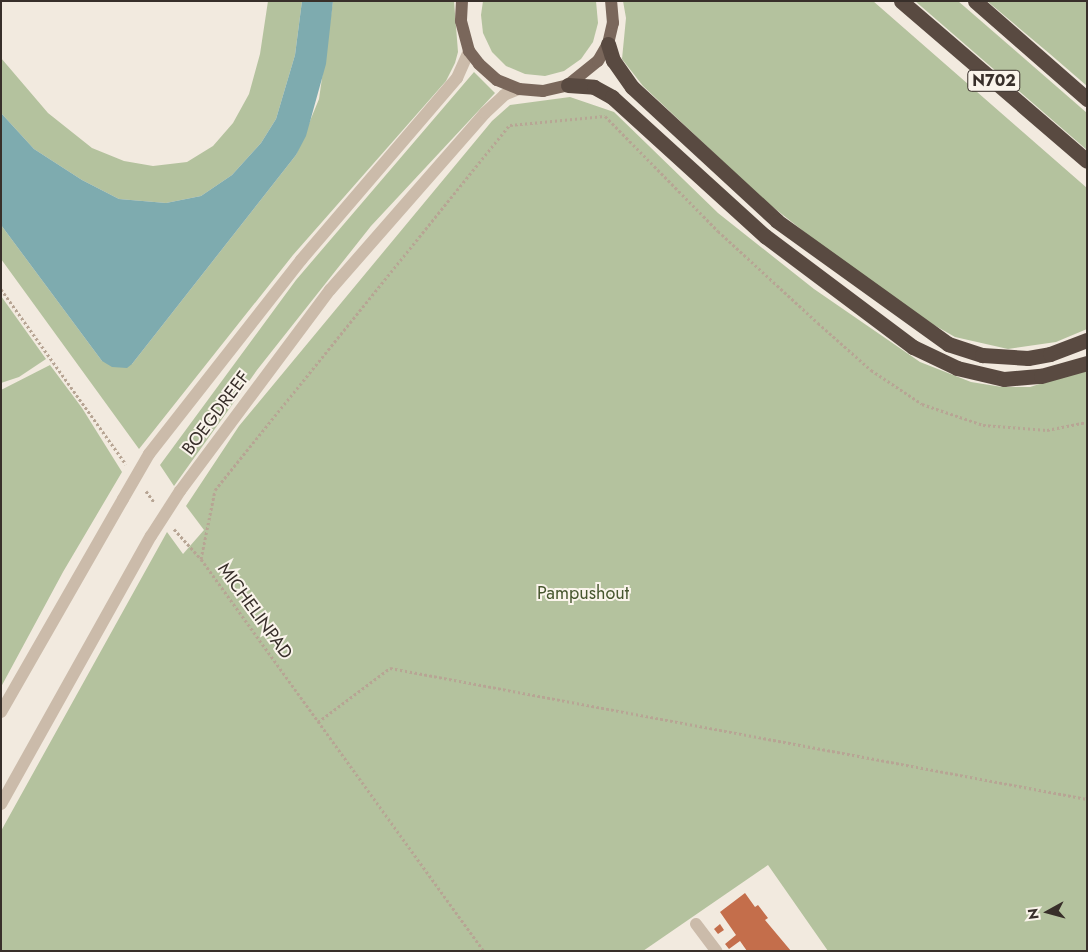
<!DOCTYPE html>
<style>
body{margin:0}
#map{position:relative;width:1088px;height:952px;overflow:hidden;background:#f2eadf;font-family:Jost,sans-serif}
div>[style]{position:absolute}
.green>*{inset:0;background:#b4c29e}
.water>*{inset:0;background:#7eabaf}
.building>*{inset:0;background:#c46e4b}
.path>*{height:3px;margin-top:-1.5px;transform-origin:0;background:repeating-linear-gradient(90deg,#b7a594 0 2.5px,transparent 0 5px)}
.minor>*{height:12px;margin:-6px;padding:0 6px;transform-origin:6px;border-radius:6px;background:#cbbbaa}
.major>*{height:12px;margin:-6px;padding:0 6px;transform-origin:6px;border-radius:6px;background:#7a675b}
.highway>*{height:15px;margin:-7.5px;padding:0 7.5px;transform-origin:7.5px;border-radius:7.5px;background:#594a41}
.minor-bridge>*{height:12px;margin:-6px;padding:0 6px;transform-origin:6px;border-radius:6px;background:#cbbbaa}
span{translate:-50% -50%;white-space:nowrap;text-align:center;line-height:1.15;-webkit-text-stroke:4px #faf4eb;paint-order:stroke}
.shield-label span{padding:1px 4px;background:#faf4eb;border:1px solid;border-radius:4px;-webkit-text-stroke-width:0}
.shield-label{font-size:16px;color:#382f2a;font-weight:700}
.street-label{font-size:18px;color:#382f2a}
.park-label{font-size:18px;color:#46562e}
.frame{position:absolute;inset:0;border:2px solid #382f2a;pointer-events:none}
.north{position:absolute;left:1023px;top:887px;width:50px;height:50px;-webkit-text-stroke:4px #faf4eb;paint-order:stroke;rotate:263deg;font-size:14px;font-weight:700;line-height:20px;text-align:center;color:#382f2a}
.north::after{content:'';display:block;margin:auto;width:18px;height:22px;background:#382f2a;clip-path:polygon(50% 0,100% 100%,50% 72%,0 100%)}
</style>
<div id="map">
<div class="green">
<i style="clip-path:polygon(268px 1px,302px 1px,295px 55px,276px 119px,261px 143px,232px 175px,201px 196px,166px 203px,119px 199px,82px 180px,34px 149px,1px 113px,1px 58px,48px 113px,92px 148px,124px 161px,153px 166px,187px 162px,213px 146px,233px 123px,249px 94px,260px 54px)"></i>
<i style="clip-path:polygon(333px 1px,454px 1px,458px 52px,455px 63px,446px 81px,293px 255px,139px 449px,1px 259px,1px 225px,102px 361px,132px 364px,296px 155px,319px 99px)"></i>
<i style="clip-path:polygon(483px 1px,596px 1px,598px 23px,593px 42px,581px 59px,564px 71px,545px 76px,525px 74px,506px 66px,492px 52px,483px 33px,481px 15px)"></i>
<i style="clip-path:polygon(623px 1px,873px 1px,1087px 188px,1087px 329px,1056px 342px,1008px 349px,955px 337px,934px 325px,826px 249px,764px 200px,643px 86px,622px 59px,626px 18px)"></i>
<i style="clip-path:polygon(915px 1px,958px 1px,1087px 113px,1087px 150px)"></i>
<i style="clip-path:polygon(987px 1px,1087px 1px,1087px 86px,1050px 54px)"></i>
<i style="clip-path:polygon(474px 72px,495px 93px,371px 226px,257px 370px,174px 486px,160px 465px,296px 280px)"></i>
<i style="clip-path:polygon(570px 97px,614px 112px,718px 213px,814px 289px,920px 362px,971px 382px,1002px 387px,1030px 387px,1087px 369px,1087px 951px,828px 951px,768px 865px,643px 951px,1px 951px,1px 831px,167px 532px,183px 554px,204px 530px,186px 506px,239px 426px,492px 121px,510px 105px)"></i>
<i style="clip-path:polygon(1px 296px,46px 359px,19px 377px,1px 383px)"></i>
<i style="clip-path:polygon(50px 365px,82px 408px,122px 472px,63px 572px,1px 687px,1px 390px)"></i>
</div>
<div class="water">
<i style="clip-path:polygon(302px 1px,333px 1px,326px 64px,306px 136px,296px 155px,132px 364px,127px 368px,112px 367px,102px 361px,1px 225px,1px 113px,34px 149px,82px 180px,119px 199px,166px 203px,201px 196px,232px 175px,261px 143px,276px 119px,295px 55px)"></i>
</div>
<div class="building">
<i style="clip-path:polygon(745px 893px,755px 907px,758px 905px,768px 918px,765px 920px,791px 951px,747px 951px,740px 941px,729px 949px,725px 944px,736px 935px,720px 912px)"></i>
<i style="clip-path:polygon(720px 924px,724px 930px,718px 934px,714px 929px)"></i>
</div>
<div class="path">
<i style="left:1px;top:289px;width:215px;rotate:54.5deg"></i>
<i style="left:146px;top:491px;width:14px;rotate:54deg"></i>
<i style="left:174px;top:529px;width:40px;rotate:48deg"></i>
<i style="left:201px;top:559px;width:483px;rotate:54.2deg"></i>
<i style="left:201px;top:559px;width:70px;rotate:-78.5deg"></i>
<i style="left:215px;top:490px;width:469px;rotate:-51.1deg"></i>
<i style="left:510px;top:125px;width:95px;rotate:-5.4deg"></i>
<i style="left:605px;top:116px;width:161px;rotate:45.5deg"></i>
<i style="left:718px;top:231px;width:136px;rotate:42.6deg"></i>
<i style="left:818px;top:323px;width:71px;rotate:41.6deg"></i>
<i style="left:871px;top:370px;width:61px;rotate:33.7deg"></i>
<i style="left:922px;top:404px;width:65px;rotate:19deg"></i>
<i style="left:983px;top:425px;width:64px;rotate:4.5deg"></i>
<i style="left:1047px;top:430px;width:41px;rotate:-11.3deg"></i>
<i style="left:318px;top:722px;width:90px;rotate:-36.9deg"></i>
<i style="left:390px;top:668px;width:709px;rotate:10.64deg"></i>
</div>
<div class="minor">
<i style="left:149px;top:454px;width:246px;rotate:-51.9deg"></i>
<i style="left:301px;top:260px;width:240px;rotate:-49.4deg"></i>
<i style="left:457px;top:78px;width:30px;rotate:-66deg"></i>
<i style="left:180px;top:491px;width:251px;rotate:-53.3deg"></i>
<i style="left:330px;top:290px;width:235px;rotate:-48.8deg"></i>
<i style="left:485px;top:113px;width:26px;rotate:-43deg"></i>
<i style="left:504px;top:95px;width:16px;rotate:-22deg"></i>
<i style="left:1px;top:712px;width:245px;rotate:-60.2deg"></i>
<i style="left:1px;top:804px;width:307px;rotate:-60.8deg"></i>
<i style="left:696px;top:924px;width:34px;rotate:53deg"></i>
</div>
<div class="major">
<i style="left:462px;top:1px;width:20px;rotate:93deg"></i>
<i style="left:461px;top:21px;width:31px;rotate:75deg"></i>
<i style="left:469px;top:51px;width:16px;rotate:52deg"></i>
<i style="left:479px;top:64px;width:24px;rotate:42deg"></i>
<i style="left:497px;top:80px;width:24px;rotate:22deg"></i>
<i style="left:519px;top:89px;width:24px;rotate:5deg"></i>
<i style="left:543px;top:91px;width:26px;rotate:-13deg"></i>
<i style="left:568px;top:85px;width:38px;rotate:-39deg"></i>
<i style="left:598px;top:61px;width:20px;rotate:-60deg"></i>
<i style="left:608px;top:44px;width:22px;rotate:-77deg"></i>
<i style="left:613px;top:23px;width:22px;rotate:-95deg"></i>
</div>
<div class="highway">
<i style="left:901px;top:1px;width:245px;rotate:40.7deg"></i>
<i style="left:975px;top:1px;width:149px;rotate:41.2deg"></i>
<i style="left:608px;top:44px;width:17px;rotate:73deg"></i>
<i style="left:613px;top:60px;width:33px;rotate:55deg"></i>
<i style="left:632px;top:87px;width:197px;rotate:42.7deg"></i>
<i style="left:777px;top:221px;width:211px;rotate:35.7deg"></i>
<i style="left:948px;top:344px;width:36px;rotate:18deg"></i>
<i style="left:982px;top:355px;width:46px;rotate:3.7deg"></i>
<i style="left:1028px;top:358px;width:22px;rotate:-10deg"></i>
<i style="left:1050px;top:354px;width:40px;rotate:-21deg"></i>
<i style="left:568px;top:85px;width:26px;rotate:4deg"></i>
<i style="left:594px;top:87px;width:21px;rotate:29deg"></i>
<i style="left:612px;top:97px;width:207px;rotate:42.3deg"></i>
<i style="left:765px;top:236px;width:185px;rotate:36.9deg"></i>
<i style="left:913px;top:347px;width:49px;rotate:25.5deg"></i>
<i style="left:957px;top:368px;width:48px;rotate:13.2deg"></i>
<i style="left:1004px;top:379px;width:37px;rotate:-5deg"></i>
<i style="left:1041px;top:376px;width:48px;rotate:-15.8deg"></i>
</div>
<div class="minor-bridge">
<i style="left:123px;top:499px;width:52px;rotate:-60deg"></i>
<i style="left:151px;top:536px;width:54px;rotate:-57.2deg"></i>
</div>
<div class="shield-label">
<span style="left:994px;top:81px">N702</span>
</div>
<div class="street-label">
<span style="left:216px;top:413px;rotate:-53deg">BOEGDREEF</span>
<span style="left:255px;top:611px;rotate:54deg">MICHELINPAD</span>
</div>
<div class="park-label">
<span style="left:583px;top:593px">Pampushout</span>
</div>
<div class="frame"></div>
<div class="north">N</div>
</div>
